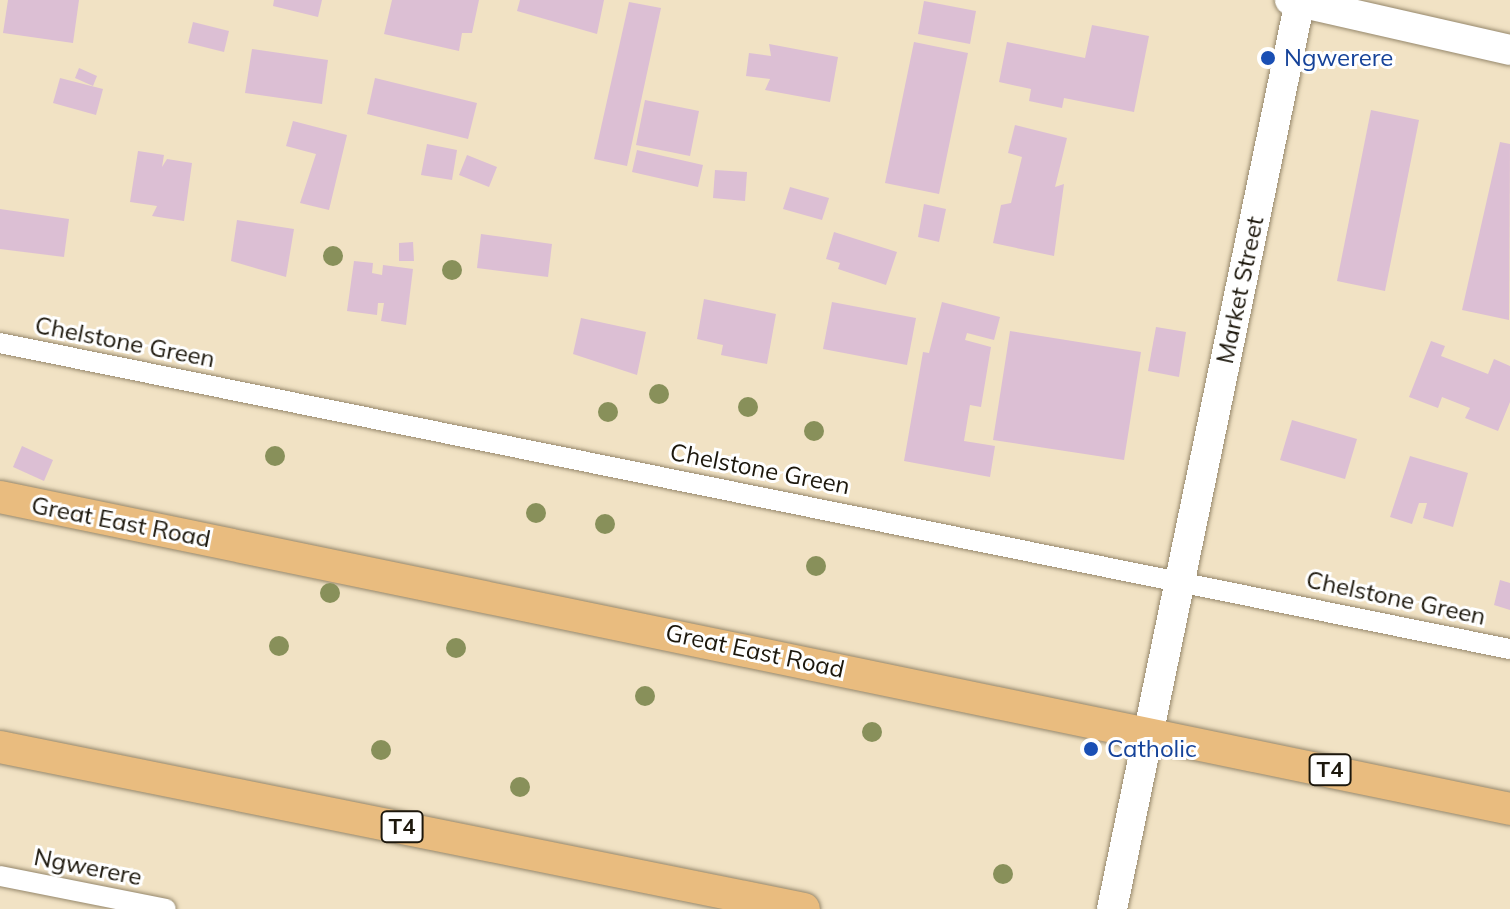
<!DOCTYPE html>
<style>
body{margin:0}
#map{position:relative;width:1510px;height:909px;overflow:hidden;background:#f1e2c4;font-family:Mulish,sans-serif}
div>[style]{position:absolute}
.building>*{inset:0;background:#dcbfd4}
.roads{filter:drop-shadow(0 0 2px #95876b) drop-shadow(0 0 2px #95876b)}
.street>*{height:20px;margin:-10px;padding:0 10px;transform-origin:10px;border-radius:10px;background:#fff}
.secondary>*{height:30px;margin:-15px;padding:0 15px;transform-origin:15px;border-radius:15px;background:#fff}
.primary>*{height:32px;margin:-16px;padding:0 16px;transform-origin:16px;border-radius:16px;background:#e9bc7f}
.trees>*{width:20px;height:20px;margin:-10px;border-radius:50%;background:#88905a}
.dots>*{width:22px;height:22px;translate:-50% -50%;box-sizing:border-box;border:4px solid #fff;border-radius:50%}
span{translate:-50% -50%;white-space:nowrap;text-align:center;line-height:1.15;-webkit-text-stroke:6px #fff;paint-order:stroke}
.shield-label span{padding:2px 6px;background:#fff;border:2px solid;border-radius:6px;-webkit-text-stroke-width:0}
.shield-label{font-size:22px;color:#1c170c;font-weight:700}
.transit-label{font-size:24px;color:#164399}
.left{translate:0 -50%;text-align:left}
.street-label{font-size:24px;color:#1c170c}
</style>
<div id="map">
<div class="building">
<i style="clip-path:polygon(8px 0,79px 0,73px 43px,3px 33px)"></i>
<i style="clip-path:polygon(274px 0,322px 0,318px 17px,273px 6px)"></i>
<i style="clip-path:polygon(392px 0,479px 0,472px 33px,462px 33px,459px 51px,384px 34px)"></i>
<i style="clip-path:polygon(520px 0,604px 0,597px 34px,517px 11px)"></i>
<i style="clip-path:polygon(924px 1px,976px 11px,970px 44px,918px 34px)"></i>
<i style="clip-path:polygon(629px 2px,661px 8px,627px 166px,594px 159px)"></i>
<i style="clip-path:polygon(193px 22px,229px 31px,224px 52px,188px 43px)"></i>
<i style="clip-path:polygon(1092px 25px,1149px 36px,1134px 112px,1064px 98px,1062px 108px,1029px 101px,1031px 89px,999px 82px,1007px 42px,1085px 58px)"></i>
<i style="clip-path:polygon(914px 42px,968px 53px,939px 194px,885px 183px)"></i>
<i style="clip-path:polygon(769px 44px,838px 57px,830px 102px,765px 90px,770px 79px,746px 76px,749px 53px,771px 56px)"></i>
<i style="clip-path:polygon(252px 49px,328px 60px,322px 104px,245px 93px)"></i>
<i style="clip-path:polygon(79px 68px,97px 76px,93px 86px,75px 78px)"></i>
<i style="clip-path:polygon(60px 78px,103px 89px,96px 115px,53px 103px)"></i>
<i style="clip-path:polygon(375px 78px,477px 103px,468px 139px,367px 114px)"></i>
<i style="clip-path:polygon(645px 100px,699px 111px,690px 156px,636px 145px)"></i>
<i style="clip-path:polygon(1371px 110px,1419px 120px,1385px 291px,1337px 281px)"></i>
<i style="clip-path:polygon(293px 121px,347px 135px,329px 210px,300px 203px,316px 154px,286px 146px)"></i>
<i style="clip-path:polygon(1015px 125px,1067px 138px,1055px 187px,1064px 184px,1054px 256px,993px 243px,1001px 205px,1011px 203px,1022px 157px,1008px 153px)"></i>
<i style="clip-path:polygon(1500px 142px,1510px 144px,1509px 320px,1462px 310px)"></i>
<i style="clip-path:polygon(427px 144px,457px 150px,452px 180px,421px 175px)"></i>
<i style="clip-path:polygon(637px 150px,703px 165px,698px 187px,632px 172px)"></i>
<i style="clip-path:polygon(138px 151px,164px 155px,162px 167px,167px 159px,192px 163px,184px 221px,152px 216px,157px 206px,130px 202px)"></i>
<i style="clip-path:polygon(467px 155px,497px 167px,489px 187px,459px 175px)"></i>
<i style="clip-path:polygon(715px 170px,747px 172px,745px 201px,713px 198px)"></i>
<i style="clip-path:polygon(790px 187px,829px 198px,822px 220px,783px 209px)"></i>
<i style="clip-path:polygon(924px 204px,946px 209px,939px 242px,918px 237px)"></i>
<i style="clip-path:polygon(0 209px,69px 219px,64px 257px,0 249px)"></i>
<i style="clip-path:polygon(237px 220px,294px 229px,286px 277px,231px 261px)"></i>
<i style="clip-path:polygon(834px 232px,897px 252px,886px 285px,838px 269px,840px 263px,826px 259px)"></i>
<i style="clip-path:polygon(481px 234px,552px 244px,548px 277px,477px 268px)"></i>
<i style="clip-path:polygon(413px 242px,414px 261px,399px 261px,399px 243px)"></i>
<i style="clip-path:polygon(354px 261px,373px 263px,372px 273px,382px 275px,383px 265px,413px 269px,406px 325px,381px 321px,384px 303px,378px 303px,377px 315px,347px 311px)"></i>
<i style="clip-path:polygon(704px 299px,776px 314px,767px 364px,721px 355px,723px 345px,697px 339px)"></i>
<i style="clip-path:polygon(832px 302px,916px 318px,907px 365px,823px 349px)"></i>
<i style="clip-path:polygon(942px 302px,1000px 317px,994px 340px,967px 333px,965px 340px,991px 347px,981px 407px,970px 405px,964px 441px,995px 446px,990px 477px,904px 461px,923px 352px,929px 353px)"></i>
<i style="clip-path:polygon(581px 318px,646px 332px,637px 375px,573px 354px)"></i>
<i style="clip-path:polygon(1156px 327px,1186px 332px,1179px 377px,1148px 371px)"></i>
<i style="clip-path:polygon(1010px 331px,1141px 352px,1124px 460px,993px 440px)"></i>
<i style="clip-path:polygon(1431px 341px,1445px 346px,1441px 356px,1488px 374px,1494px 359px,1510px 366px,1510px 402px,1498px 431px,1465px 418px,1470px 408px,1442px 397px,1438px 408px,1409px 397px)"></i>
<i style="clip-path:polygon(1292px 420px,1357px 439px,1345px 479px,1280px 460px)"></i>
<i style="clip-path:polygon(22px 446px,53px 460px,44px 481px,13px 467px)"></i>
<i style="clip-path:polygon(1410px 456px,1468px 473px,1453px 527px,1423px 518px,1427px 503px,1419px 503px,1412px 524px,1390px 517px)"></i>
<i style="clip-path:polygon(1500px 580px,1510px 583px,1510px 610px,1494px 605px)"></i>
</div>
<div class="roads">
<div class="street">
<i style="left:0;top:343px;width:1541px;rotate:11.46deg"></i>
<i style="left:0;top:876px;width:169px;rotate:11.2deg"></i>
</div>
<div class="secondary">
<i style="left:1290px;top:0;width:226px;rotate:12.8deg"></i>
<i style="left:1112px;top:909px;width:928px;rotate:-78.31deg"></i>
</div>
<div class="primary">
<i style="left:0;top:497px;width:1542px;rotate:11.67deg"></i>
<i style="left:0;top:747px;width:820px;rotate:11.39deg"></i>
</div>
</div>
<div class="trees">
<i style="left:333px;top:256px"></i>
<i style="left:452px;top:270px"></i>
<i style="left:659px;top:394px"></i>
<i style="left:748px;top:407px"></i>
<i style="left:608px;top:412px"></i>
<i style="left:814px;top:431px"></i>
<i style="left:275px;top:456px"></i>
<i style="left:536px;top:513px"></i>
<i style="left:605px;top:524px"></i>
<i style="left:816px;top:566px"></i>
<i style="left:330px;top:593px"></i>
<i style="left:279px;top:646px"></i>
<i style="left:456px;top:648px"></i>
<i style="left:645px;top:696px"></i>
<i style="left:872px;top:732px"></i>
<i style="left:381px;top:750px"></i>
<i style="left:520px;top:787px"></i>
<i style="left:1003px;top:874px"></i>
</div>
<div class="dots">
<i style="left:1268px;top:58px;background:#1a4fb4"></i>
<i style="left:1091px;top:749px;background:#1a4fb4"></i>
</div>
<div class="shield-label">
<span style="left:1330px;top:770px">T4</span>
<span style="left:402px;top:827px">T4</span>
</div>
<div class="transit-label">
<span class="left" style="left:1284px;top:58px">Ngwerere</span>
<span class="left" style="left:1107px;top:749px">Catholic</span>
</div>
<div class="street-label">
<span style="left:1240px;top:290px;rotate:-78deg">Market Street</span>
<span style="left:125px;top:342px;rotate:11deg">Chelstone Green</span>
<span style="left:760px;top:469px;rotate:11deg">Chelstone Green</span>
<span style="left:121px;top:522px;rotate:11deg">Great East Road</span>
<span style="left:1396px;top:598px;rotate:12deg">Chelstone Green</span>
<span style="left:755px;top:651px;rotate:12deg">Great East Road</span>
<span style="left:88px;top:867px;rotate:11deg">Ngwerere</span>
</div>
</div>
